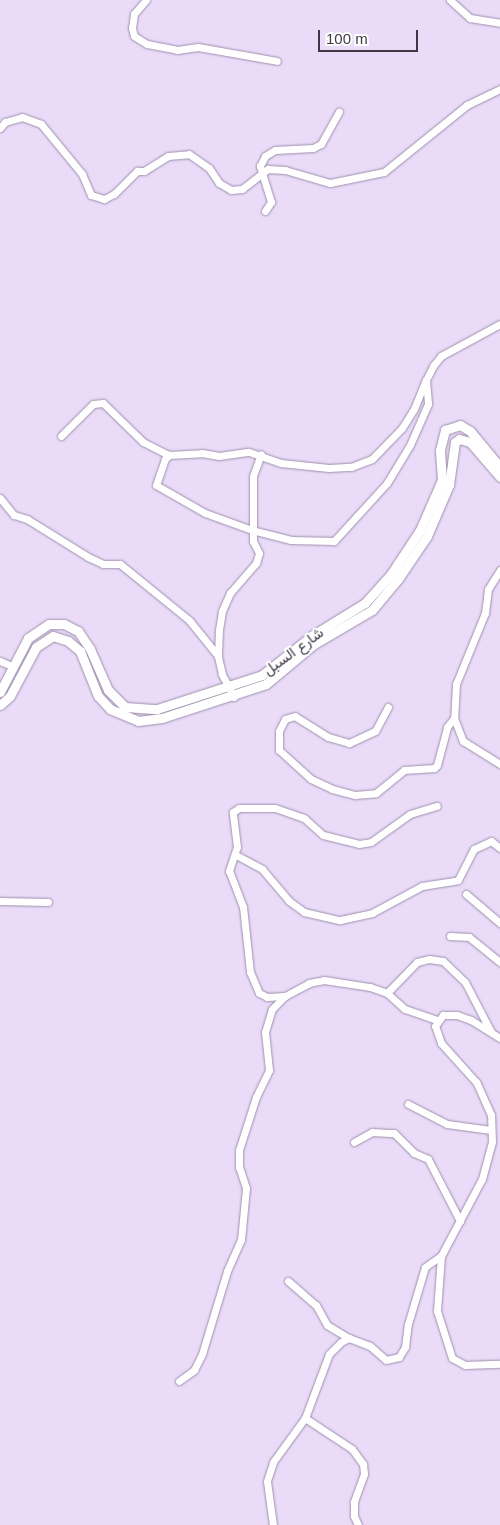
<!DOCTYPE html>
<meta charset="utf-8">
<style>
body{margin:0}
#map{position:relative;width:500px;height:1525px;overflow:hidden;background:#eadbf9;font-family:Helvetica,Vazirmatn,sans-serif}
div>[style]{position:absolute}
.roads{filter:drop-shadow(0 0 1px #9e90ac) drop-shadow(0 0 1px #9e90ac)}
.minor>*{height:7px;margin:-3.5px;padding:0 3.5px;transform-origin:3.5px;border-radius:3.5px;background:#fff}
.major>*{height:9px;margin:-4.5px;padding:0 4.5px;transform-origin:4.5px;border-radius:4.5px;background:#fff}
span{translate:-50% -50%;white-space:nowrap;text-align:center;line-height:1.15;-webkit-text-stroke:4px #fff;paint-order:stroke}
.street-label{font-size:15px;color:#3f3945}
.scale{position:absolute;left:318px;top:30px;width:100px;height:22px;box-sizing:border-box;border:2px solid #3f3945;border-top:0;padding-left:6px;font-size:15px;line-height:18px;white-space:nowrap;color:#3f3945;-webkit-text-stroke:4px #fff;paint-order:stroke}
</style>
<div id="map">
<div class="roads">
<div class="minor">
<i style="left:146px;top:0;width:18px;rotate:131deg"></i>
<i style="left:134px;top:14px;width:14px;rotate:98deg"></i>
<i style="left:132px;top:28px;width:8px;rotate:76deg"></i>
<i style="left:134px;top:36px;width:15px;rotate:32deg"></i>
<i style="left:147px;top:44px;width:31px;rotate:11deg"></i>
<i style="left:177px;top:50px;width:21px;rotate:-8deg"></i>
<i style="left:198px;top:47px;width:80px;rotate:10deg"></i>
<i style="left:450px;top:0;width:27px;rotate:42deg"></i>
<i style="left:470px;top:18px;width:30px;rotate:9deg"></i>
<i style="left:0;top:128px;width:8px;rotate:-50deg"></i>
<i style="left:5px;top:122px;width:18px;rotate:-16deg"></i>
<i style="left:22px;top:117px;width:20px;rotate:20deg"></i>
<i style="left:41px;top:124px;width:65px;rotate:50.6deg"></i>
<i style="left:82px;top:174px;width:23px;rotate:67deg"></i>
<i style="left:91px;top:195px;width:14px;rotate:17deg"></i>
<i style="left:104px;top:199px;width:11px;rotate:-27deg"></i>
<i style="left:114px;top:194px;width:33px;rotate:-45deg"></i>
<i style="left:137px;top:171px;width:7px"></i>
<i style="left:144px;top:171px;width:28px;rotate:-32deg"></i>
<i style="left:168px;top:156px;width:21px;rotate:-5deg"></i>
<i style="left:189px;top:154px;width:24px;rotate:35deg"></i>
<i style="left:209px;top:168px;width:18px;rotate:56deg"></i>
<i style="left:219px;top:183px;width:14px;rotate:30deg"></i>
<i style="left:231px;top:190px;width:11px;rotate:-5deg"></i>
<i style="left:242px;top:189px;width:33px;rotate:-38deg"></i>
<i style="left:268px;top:169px;width:17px;rotate:3deg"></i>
<i style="left:285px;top:170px;width:47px;rotate:16.1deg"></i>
<i style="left:330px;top:183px;width:55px;rotate:-11.5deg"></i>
<i style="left:384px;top:172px;width:107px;rotate:-38.9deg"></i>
<i style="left:467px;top:105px;width:37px;rotate:-26deg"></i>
<i style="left:265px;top:211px;width:11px;rotate:-56deg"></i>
<i style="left:271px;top:202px;width:38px;rotate:-107deg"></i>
<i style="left:260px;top:166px;width:11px;rotate:-63deg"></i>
<i style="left:265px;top:156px;width:12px;rotate:-31deg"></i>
<i style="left:275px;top:150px;width:38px;rotate:-3deg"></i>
<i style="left:313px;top:148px;width:9px;rotate:-27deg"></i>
<i style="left:321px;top:144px;width:37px;rotate:-61deg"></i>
<i style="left:426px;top:380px;width:24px;rotate:85deg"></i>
<i style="left:428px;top:404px;width:45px;rotate:113.7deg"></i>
<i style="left:410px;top:445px;width:44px;rotate:121.2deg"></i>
<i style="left:387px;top:483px;width:79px;rotate:132.4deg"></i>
<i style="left:334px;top:541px;width:43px;rotate:-178.7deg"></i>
<i style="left:291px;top:540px;width:40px;rotate:-165.6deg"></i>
<i style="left:252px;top:530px;width:50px;rotate:-160.1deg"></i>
<i style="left:205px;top:513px;width:56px;rotate:-150.3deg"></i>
<i style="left:156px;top:485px;width:28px;rotate:-71deg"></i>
<i style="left:165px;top:459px;width:6px;rotate:-45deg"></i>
<i style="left:169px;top:455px;width:33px;rotate:-3deg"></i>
<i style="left:202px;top:453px;width:17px;rotate:10deg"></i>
<i style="left:219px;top:456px;width:30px;rotate:-8deg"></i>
<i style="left:249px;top:452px;width:34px;rotate:19deg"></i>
<i style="left:281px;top:463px;width:48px;rotate:5.9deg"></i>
<i style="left:329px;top:468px;width:22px;rotate:-3deg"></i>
<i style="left:351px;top:467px;width:22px;rotate:-21deg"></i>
<i style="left:372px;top:459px;width:43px;rotate:-45.9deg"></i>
<i style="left:402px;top:428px;width:22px;rotate:-58deg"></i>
<i style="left:414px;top:409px;width:31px;rotate:-68deg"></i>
<i style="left:426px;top:380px;width:16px;rotate:-63deg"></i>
<i style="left:433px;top:366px;width:13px;rotate:-51deg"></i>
<i style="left:441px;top:356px;width:67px;rotate:-28.5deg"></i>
<i style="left:61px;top:436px;width:45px;rotate:-45deg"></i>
<i style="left:93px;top:404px;width:10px;rotate:-6deg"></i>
<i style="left:103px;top:403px;width:56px;rotate:44.3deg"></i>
<i style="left:143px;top:442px;width:29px;rotate:27deg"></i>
<i style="left:0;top:498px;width:22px;rotate:51deg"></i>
<i style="left:14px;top:515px;width:14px;rotate:17deg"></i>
<i style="left:27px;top:519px;width:72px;rotate:31.9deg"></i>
<i style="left:88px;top:557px;width:17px;rotate:25deg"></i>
<i style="left:103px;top:564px;width:17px"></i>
<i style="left:120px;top:564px;width:89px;rotate:39.1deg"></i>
<i style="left:189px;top:620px;width:46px;rotate:51.1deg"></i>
<i style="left:500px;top:570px;width:22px;rotate:122deg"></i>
<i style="left:488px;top:589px;width:24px;rotate:97deg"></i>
<i style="left:485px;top:613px;width:77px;rotate:112.2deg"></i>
<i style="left:456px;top:684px;width:34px;rotate:93deg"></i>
<i style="left:454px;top:718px;width:25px;rotate:69deg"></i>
<i style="left:463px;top:741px;width:44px;rotate:31.9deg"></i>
<i style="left:0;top:661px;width:15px;rotate:23deg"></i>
<i style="left:234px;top:697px;width:26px;rotate:-118deg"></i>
<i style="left:222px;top:674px;width:18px;rotate:-103deg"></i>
<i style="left:218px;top:656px;width:26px;rotate:-88deg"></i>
<i style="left:219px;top:630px;width:19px;rotate:-81deg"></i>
<i style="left:222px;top:611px;width:20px;rotate:-66deg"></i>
<i style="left:230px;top:593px;width:40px;rotate:-49deg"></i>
<i style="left:256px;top:563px;width:10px;rotate:-73deg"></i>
<i style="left:259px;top:553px;width:13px;rotate:-117deg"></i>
<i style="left:253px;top:541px;width:65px;rotate:-90deg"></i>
<i style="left:253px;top:476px;width:23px;rotate:-70deg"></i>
<i style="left:388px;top:707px;width:27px;rotate:118deg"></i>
<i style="left:375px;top:731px;width:29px;rotate:155deg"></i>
<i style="left:349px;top:743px;width:22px;rotate:-164deg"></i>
<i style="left:328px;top:737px;width:39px;rotate:-148deg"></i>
<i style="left:295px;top:716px;width:10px;rotate:163deg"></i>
<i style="left:285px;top:719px;width:13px;rotate:117deg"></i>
<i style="left:279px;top:731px;width:19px;rotate:90deg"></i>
<i style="left:279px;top:750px;width:43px;rotate:42.2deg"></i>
<i style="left:311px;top:779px;width:23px;rotate:25deg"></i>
<i style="left:332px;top:789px;width:24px;rotate:15deg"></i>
<i style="left:355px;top:795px;width:21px;rotate:-5deg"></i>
<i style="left:376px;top:793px;width:36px;rotate:-39deg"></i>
<i style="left:404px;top:770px;width:30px;rotate:-4deg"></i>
<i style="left:434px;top:768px;width:4px;rotate:-45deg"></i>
<i style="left:437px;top:765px;width:39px;rotate:-75deg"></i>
<i style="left:447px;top:727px;width:11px;rotate:-52deg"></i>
<i style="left:236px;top:855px;width:30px;rotate:28deg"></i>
<i style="left:262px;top:869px;width:42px;rotate:49.8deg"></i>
<i style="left:289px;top:901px;width:19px;rotate:36deg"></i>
<i style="left:304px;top:912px;width:37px;rotate:13deg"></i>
<i style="left:340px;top:920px;width:33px;rotate:-12deg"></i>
<i style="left:372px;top:913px;width:57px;rotate:-28.4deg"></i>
<i style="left:422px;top:886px;width:36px;rotate:-9deg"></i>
<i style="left:458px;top:880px;width:35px;rotate:-63deg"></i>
<i style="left:474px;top:849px;width:19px;rotate:-25deg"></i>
<i style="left:491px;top:841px;width:11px;rotate:38deg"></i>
<i style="left:466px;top:894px;width:45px;rotate:40.5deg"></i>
<i style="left:0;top:901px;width:48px;rotate:1.2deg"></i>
<i style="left:450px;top:936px;width:19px;rotate:3deg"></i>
<i style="left:469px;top:937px;width:40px;rotate:39deg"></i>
<i style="left:387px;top:993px;width:43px;rotate:-45.9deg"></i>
<i style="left:417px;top:962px;width:12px;rotate:-14deg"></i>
<i style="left:429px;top:959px;width:14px;rotate:8deg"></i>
<i style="left:443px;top:961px;width:30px;rotate:44deg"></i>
<i style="left:465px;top:982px;width:56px;rotate:62.5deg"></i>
<i style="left:285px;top:996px;width:18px;rotate:177deg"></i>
<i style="left:267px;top:997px;width:9px;rotate:-153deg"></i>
<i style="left:259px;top:993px;width:23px;rotate:-113deg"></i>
<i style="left:250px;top:972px;width:65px;rotate:-96.1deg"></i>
<i style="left:243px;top:907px;width:39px;rotate:-111deg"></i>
<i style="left:229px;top:871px;width:25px;rotate:-72deg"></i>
<i style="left:237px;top:847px;width:35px;rotate:-97deg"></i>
<i style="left:233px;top:812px;width:7px;rotate:-34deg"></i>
<i style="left:239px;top:808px;width:36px"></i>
<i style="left:275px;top:808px;width:31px;rotate:19deg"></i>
<i style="left:304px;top:818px;width:25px;rotate:42deg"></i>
<i style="left:323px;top:835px;width:37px;rotate:14deg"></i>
<i style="left:359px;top:844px;width:12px;rotate:-9deg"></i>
<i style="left:371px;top:842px;width:48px;rotate:-35.7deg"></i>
<i style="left:410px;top:814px;width:28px;rotate:-17deg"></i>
<i style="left:408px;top:1104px;width:44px;rotate:27.1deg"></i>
<i style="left:447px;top:1124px;width:44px;rotate:7.8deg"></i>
<i style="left:354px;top:1142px;width:21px;rotate:-29deg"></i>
<i style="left:372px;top:1132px;width:22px;rotate:3deg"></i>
<i style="left:394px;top:1133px;width:28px;rotate:45deg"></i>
<i style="left:414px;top:1153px;width:15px;rotate:23deg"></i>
<i style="left:428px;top:1159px;width:70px;rotate:62.7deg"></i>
<i style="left:441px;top:1256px;width:55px;rotate:94.2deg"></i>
<i style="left:437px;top:1311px;width:49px;rotate:72.3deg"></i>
<i style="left:452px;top:1358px;width:15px;rotate:28deg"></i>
<i style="left:465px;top:1365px;width:35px;rotate:-2deg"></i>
<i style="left:288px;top:1281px;width:37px;rotate:41deg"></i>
<i style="left:316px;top:1305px;width:23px;rotate:61deg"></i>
<i style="left:327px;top:1325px;width:26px;rotate:31deg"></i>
<i style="left:179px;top:1381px;width:19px;rotate:-36deg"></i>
<i style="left:194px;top:1370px;width:18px;rotate:-63deg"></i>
<i style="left:202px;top:1354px;width:87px;rotate:-73.2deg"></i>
<i style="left:227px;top:1271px;width:34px;rotate:-66deg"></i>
<i style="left:241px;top:1240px;width:52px;rotate:-84.5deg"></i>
<i style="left:246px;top:1188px;width:22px;rotate:-108deg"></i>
<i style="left:239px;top:1167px;width:17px;rotate:-90deg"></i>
<i style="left:239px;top:1150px;width:56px;rotate:-72.2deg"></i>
<i style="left:256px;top:1097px;width:30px;rotate:-64deg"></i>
<i style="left:269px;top:1070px;width:38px;rotate:-96deg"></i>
<i style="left:265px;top:1032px;width:24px;rotate:-73deg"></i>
<i style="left:272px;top:1009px;width:18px;rotate:-45deg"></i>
<i style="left:285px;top:996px;width:27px;rotate:-28deg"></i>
<i style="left:309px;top:983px;width:15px;rotate:-11deg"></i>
<i style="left:324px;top:980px;width:47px;rotate:8.7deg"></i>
<i style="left:370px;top:987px;width:18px;rotate:19deg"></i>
<i style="left:387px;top:993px;width:24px;rotate:42deg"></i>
<i style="left:405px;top:1009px;width:34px;rotate:19deg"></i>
<i style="left:305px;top:1418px;width:56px;rotate:33.4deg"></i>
<i style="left:352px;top:1449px;width:19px;rotate:54deg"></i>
<i style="left:363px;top:1464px;width:10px;rotate:84deg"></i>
<i style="left:364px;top:1474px;width:30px;rotate:110deg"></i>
<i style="left:354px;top:1502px;width:14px;rotate:90deg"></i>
<i style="left:354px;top:1516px;width:10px;rotate:66deg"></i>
<i style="left:273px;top:1525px;width:44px;rotate:-97.8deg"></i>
<i style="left:267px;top:1481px;width:20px;rotate:-72deg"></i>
<i style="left:273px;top:1462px;width:54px;rotate:-54deg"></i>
<i style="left:305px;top:1418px;width:68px;rotate:-69.4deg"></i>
<i style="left:329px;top:1354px;width:17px;rotate:-45deg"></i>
<i style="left:341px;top:1342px;width:9px;rotate:-27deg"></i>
<i style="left:349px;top:1338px;width:22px;rotate:21deg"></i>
<i style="left:370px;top:1346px;width:21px;rotate:41deg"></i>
<i style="left:386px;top:1360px;width:13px;rotate:-13deg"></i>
<i style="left:399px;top:1357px;width:12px;rotate:-59deg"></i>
<i style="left:405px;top:1347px;width:23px;rotate:-83deg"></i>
<i style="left:408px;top:1324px;width:59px;rotate:-73.4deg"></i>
<i style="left:425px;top:1267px;width:19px;rotate:-35deg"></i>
<i style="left:441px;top:1256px;width:87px;rotate:-62deg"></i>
<i style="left:482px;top:1179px;width:38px;rotate:-75deg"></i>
<i style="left:492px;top:1142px;width:27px;rotate:-92deg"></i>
<i style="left:491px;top:1115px;width:36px;rotate:-114deg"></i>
<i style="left:476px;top:1082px;width:52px;rotate:-131.9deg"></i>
<i style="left:441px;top:1043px;width:18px;rotate:-109deg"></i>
<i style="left:435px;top:1026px;width:14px;rotate:-54deg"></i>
<i style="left:443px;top:1015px;width:14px"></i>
<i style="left:457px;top:1015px;width:15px;rotate:20deg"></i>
<i style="left:471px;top:1020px;width:34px;rotate:32deg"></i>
</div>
<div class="major">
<i style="left:0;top:692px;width:61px;rotate:-62.6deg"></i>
<i style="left:28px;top:638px;width:25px;rotate:-34deg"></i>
<i style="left:49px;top:624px;width:15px"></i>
<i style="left:64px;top:624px;width:16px;rotate:27deg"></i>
<i style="left:78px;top:631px;width:22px;rotate:56deg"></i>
<i style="left:90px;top:649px;width:45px;rotate:66.3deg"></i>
<i style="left:108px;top:690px;width:24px;rotate:45deg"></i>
<i style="left:125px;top:707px;width:32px;rotate:4deg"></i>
<i style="left:157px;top:709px;width:110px;rotate:-17.9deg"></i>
<i style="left:262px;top:675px;width:65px;rotate:-38.1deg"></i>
<i style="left:313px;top:635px;width:61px;rotate:-31.6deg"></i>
<i style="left:365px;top:603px;width:39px;rotate:-48deg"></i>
<i style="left:391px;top:574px;width:53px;rotate:-56.6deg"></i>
<i style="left:420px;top:530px;width:55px;rotate:-66.3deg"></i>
<i style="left:442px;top:480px;width:30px;rotate:-94deg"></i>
<i style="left:440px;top:450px;width:21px;rotate:-76deg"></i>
<i style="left:445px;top:430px;width:16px;rotate:-18deg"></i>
<i style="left:460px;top:425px;width:12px;rotate:31deg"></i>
<i style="left:470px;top:431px;width:47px;rotate:50.2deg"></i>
<i style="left:0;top:705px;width:13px;rotate:-42deg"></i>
<i style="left:10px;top:696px;width:55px;rotate:-62deg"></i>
<i style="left:36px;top:647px;width:20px;rotate:-33deg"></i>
<i style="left:53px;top:636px;width:16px;rotate:18deg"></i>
<i style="left:68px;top:641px;width:16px;rotate:40deg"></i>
<i style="left:80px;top:651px;width:48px;rotate:68.2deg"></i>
<i style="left:98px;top:696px;width:18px;rotate:47deg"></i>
<i style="left:110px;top:709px;width:30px;rotate:23deg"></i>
<i style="left:138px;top:721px;width:24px;rotate:-7deg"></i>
<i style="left:162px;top:718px;width:109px;rotate:-18.1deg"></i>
<i style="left:266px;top:684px;width:62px;rotate:-39.8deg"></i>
<i style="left:314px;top:644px;width:67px;rotate:-30.4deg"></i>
<i style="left:372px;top:610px;width:40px;rotate:-50deg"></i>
<i style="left:398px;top:579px;width:52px;rotate:-56deg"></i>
<i style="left:427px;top:536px;width:56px;rotate:-66.7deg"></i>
<i style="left:449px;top:485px;width:43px;rotate:-82.1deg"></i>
<i style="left:455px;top:442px;width:5px;rotate:-37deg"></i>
<i style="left:459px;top:439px;width:11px;rotate:15deg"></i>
<i style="left:470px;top:442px;width:46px;rotate:49.4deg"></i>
</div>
</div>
<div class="street-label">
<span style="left:293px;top:651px;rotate:-36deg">شارع السبل</span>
</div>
<div class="scale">100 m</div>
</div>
